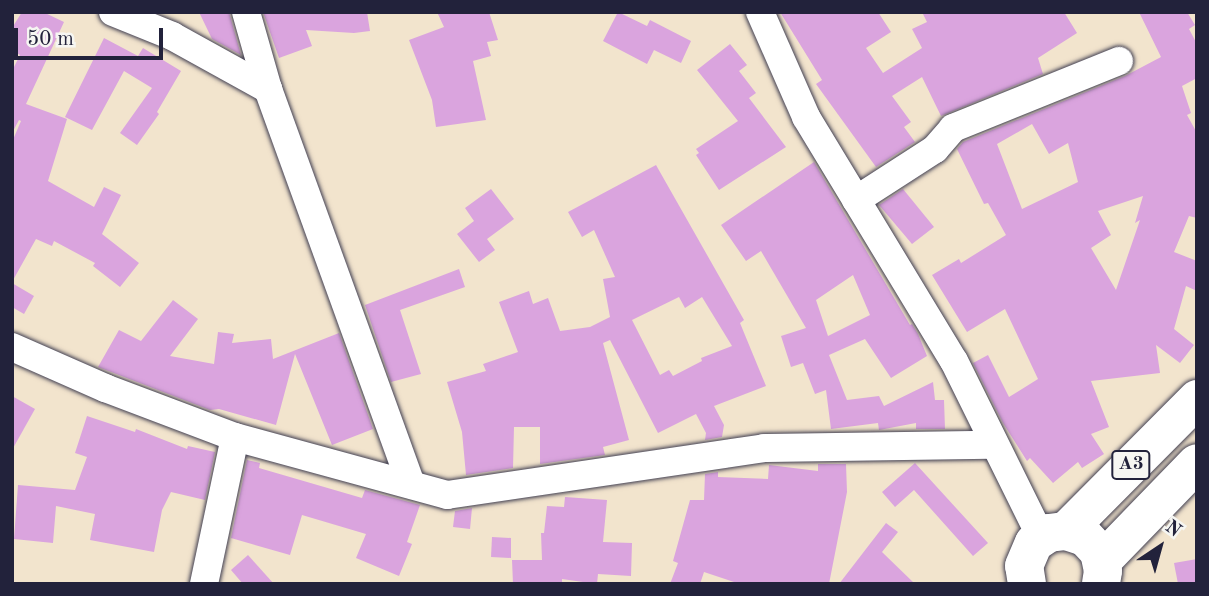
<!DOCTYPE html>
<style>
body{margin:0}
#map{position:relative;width:1209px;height:596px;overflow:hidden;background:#f2e4cd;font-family:"Old Standard TT",serif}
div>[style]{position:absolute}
.building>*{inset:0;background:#daa4de}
.roads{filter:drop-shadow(0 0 2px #413f51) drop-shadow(0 0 2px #413f51)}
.minor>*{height:28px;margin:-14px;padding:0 14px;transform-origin:14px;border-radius:14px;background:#fff}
.highway>*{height:38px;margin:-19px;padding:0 19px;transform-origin:19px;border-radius:19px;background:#fff}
span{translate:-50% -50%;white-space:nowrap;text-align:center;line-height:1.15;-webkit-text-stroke:6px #f6f6f2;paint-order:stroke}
.shield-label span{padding:2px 5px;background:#f6f6f2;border:2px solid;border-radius:5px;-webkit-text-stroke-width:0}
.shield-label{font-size:19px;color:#22223b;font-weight:700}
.frame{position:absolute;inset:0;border:14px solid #22223b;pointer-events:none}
.north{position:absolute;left:1125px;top:512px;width:70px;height:70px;-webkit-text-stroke:5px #f6f6f2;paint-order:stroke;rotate:36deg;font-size:19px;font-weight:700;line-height:28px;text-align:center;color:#22223b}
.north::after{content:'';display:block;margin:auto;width:24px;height:32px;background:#22223b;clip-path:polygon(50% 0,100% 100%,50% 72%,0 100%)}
.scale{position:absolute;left:14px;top:28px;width:149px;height:32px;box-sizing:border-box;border:4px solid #22223b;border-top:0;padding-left:9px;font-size:21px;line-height:24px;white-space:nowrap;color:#22223b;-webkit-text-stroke:5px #f6f6f2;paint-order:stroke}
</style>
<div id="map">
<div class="building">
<i style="clip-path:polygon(22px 12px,43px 12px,64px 22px,26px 104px,67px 119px,48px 181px,94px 207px,104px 187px,121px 195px,102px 234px,139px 263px,120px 287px,93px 266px,95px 263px,54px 241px,52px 246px,36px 239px,12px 282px,12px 142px,21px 121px,19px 120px,12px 133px,12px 71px,20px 55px,12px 50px,12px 28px)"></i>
<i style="clip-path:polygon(199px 12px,229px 12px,241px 55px,212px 39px)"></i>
<i style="clip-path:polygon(263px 12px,367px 12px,370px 31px,354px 33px,306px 30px,312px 46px,279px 58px)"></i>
<i style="clip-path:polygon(437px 12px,489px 12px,498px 40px,487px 42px,491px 56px,473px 61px,486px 120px,436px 127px,432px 100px,409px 40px,444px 27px)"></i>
<i style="clip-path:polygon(618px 12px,647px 26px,650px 20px,691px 41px,681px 63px,654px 50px,647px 64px,603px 41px)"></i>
<i style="clip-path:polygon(780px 12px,878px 12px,891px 32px,866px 48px,883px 73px,922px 48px,912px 29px,927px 22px,922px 12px,1064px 12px,1077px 33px,1038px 58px,1043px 74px,941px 116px,922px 77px,892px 96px,911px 122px,904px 127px,915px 142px,876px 167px,816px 84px,822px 80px)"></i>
<i style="clip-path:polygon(evenodd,1139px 12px,1187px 12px,1195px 25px,1189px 29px,1197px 44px,1197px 78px,1182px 86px,1191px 113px,1187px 115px,1197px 133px,1197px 218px,1189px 216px,1174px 252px,1197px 261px,1197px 291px,1186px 286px,1174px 329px,1194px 345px,1180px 363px,1156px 345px,1160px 373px,1091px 381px,1109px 427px,1091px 434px,1104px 454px,1082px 468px,1078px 462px,1053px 483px,1030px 458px,1027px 461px,1003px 423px,973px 363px,988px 355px,1009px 397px,1038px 379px,1005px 309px,967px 332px,932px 275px,959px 259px,961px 263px,1006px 235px,988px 203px,984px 204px,957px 149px,963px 142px,1125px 76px,1161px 57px,1139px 12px,1032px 124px,1049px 154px,1068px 143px,1078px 182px,1022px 209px,997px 144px,1032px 124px,1139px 12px,1143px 196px,1135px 223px,1140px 220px,1116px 290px,1091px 248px,1111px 235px,1098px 211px,1143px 196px)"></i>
<i style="clip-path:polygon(104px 38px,138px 56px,143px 48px,181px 71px,157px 112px,159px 114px,137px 145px,120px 133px,152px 88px,124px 71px,92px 130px,65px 117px)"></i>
<i style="clip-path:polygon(730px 44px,747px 65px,739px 71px,756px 93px,749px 98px,786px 147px,719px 190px,696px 155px,699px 153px,696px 149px,738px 121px,697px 70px)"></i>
<i style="clip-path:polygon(evenodd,814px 162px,910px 325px,912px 324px,918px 334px,927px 356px,891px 378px,865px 339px,829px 355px,847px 400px,879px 396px,884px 406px,933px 382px,935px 400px,944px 400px,945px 429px,916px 429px,916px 423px,879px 430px,878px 423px,831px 429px,826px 390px,815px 394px,803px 363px,791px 367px,781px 336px,806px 328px,761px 251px,746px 261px,721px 225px,814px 162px,853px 275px,870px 315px,828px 336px,816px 300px,853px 275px)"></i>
<i style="clip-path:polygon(evenodd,656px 165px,744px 320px,740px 323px,766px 386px,714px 406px,724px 425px,722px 437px,705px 440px,706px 433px,696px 414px,658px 433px,610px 340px,603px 343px,629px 440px,603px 447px,605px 455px,540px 464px,540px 427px,514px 427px,513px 468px,466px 475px,462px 432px,447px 382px,486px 371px,483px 364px,518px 352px,499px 302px,529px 291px,533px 304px,548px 298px,560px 331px,590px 327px,610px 317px,603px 279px,615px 277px,594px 230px,582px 237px,568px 212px,656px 165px,679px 297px,685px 308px,702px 297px,732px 346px,701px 358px,702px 361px,673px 376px,669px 370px,660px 375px,632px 320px,679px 297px)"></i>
<i style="clip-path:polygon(491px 189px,514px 219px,487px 239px,495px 250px,479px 262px,457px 234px,474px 221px,465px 208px)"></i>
<i style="clip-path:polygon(903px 189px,934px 227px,912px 244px,879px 205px)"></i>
<i style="clip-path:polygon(459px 269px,465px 287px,400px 310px,421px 374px,391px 382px,365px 305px)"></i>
<i style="clip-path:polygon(12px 283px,34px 296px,24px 314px,12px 307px)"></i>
<i style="clip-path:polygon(173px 300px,198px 319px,170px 356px,214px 364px,218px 332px,234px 334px,232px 343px,271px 339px,273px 359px,339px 333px,373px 429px,332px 445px,295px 354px,276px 425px,219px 409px,210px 410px,98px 367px,119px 330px,141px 341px)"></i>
<i style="clip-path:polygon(12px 396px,35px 409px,12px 450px)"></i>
<i style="clip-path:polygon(87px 416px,135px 432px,136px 429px,187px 449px,188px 446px,215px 452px,205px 500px,171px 492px,162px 510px,154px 552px,90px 540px,95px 514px,56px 506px,53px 543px,14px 539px,18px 485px,75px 490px,87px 457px,75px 453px)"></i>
<i style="clip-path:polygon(247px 460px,260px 463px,259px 468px,362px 498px,365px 490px,420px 505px,407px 542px,412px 544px,399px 576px,356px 558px,366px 534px,302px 515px,290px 555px,231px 538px)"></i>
<i style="clip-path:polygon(915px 463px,988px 543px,973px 556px,914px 490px,895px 507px,882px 492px)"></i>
<i style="clip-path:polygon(818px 464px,846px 464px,847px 492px,829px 584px,740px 584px,704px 572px,700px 584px,670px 584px,678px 563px,673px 561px,690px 500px,704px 500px,705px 474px,718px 472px,718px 477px,768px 479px,769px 465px,818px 471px)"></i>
<i style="clip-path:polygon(565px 497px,607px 500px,603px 542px,632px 543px,631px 576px,598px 574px,597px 584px,562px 579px,562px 584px,513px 584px,512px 560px,542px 560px,541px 533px,544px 533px,547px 506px,564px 507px)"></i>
<i style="clip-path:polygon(472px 508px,470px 529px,453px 527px,455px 511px)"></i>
<i style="clip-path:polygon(886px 523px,898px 532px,882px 552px,915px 584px,839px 584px)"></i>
<i style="clip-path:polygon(492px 537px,511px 538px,511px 558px,491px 557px)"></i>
<i style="clip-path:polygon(248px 555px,274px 584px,243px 584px,231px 570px)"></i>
<i style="clip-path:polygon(1197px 559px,1197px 584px,1178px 584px,1174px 563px)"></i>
</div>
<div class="roads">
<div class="minor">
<i style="left:113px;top:12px;width:64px;rotate:22.1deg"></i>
<i style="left:172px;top:36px;width:110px;rotate:28.9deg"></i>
<i style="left:246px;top:12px;width:80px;rotate:74.1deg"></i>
<i style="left:268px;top:89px;width:418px;rotate:70.1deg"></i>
<i style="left:760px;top:12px;width:115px;rotate:66.3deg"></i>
<i style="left:806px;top:117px;width:285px;rotate:58.8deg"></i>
<i style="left:954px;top:361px;width:196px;rotate:63.7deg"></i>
<i style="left:856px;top:200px;width:94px;rotate:-32.8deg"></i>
<i style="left:935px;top:149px;width:28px;rotate:-49deg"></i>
<i style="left:953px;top:128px;width:179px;rotate:-22deg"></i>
<i style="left:12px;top:347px;width:102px;rotate:23.8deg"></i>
<i style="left:105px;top:388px;width:139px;rotate:20.7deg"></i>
<i style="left:235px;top:437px;width:220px;rotate:15.3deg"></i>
<i style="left:447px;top:495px;width:320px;rotate:-8.4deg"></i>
<i style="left:764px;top:448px;width:229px;rotate:-0.8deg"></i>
<i style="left:204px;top:584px;width:150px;rotate:-78.1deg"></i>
</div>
<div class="highway">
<i style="left:1066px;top:531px;width:186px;rotate:-45.2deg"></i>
<i style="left:1102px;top:561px;width:136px;rotate:-45.9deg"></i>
<i style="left:1027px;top:584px;width:18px;rotate:-99deg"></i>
<i style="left:1024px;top:566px;width:25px;rotate:-67deg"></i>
<i style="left:1034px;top:543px;width:18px;rotate:-34deg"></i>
<i style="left:1049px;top:533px;width:17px;rotate:-7deg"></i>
<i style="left:1066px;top:531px;width:20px;rotate:18deg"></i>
<i style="left:1085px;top:537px;width:21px;rotate:47deg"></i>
<i style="left:1099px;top:552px;width:19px;rotate:78deg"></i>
<i style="left:1103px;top:571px;width:13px;rotate:99deg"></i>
</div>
</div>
<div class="shield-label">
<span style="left:1131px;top:465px">A3</span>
</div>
<div class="frame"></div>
<div class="north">N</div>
<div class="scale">50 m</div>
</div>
